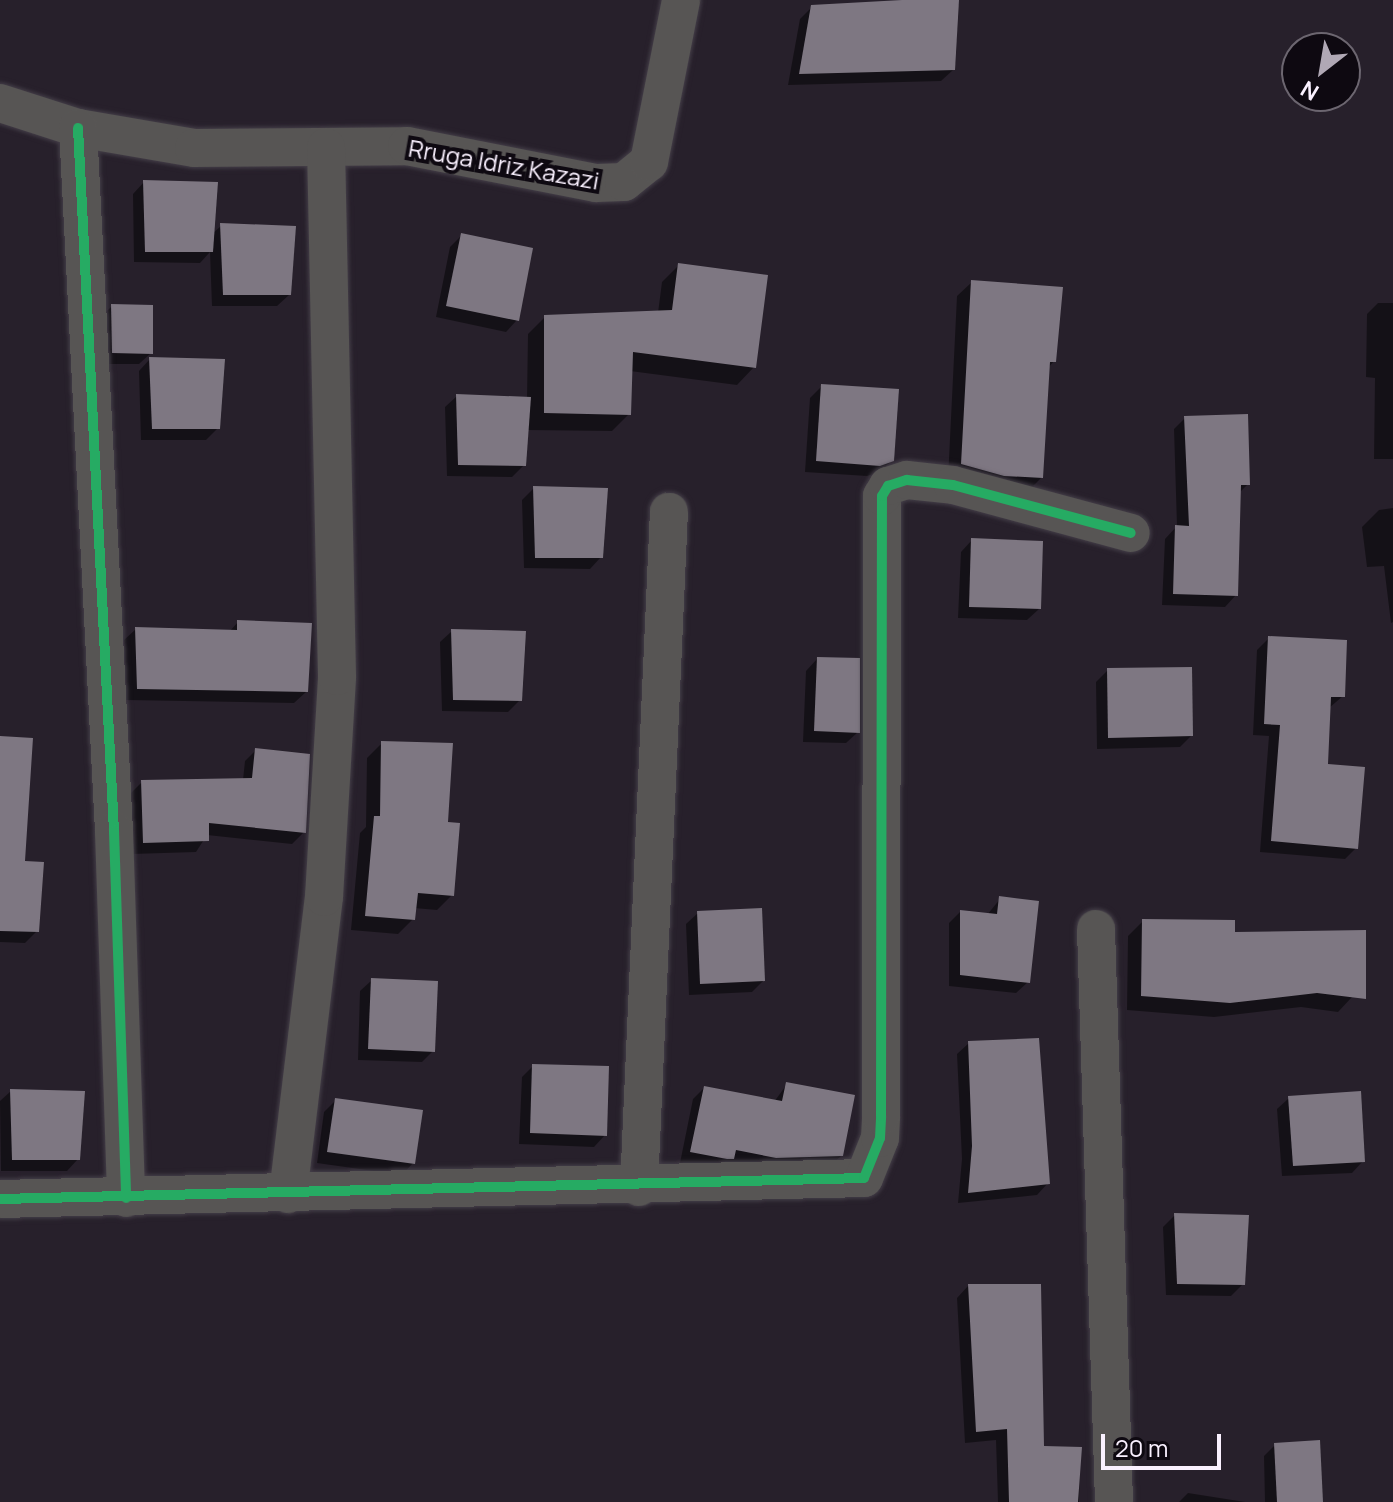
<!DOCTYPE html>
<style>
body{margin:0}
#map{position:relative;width:1393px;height:1502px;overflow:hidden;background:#27202b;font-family:Manrope,sans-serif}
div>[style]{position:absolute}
.shadow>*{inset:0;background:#0007}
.building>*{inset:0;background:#7e7782}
.roads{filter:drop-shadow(0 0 2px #443e48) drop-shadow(0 0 2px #443e48)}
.minor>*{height:38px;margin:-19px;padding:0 19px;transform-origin:19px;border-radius:19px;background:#575554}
.cycleway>*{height:10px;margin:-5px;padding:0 5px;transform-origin:5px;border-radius:5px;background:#26ab63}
span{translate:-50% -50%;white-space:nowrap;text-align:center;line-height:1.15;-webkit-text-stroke:8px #0e0911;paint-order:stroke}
.street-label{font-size:24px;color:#faf1ff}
.north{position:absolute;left:1281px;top:32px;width:80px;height:80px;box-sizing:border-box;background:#0e0911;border:2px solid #6c6670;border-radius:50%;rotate:211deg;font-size:22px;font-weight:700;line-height:32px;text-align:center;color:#faf1ff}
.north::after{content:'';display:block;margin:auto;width:28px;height:36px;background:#b0a8b5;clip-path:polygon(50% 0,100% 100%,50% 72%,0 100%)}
.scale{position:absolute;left:1101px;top:1434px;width:120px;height:36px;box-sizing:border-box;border:4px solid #faf1ff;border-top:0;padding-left:10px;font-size:24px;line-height:28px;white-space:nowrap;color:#faf1ff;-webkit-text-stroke:6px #0e0911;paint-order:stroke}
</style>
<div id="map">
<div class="shadow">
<i style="clip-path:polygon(812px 7px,953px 70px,941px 81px,788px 85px,800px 19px)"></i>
<i style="clip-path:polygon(144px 182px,212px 234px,221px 226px,289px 295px,277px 306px,212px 306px,210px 252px,200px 263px,134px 262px,133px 194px)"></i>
<i style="clip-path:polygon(462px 235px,517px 320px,506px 332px,436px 317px,450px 247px)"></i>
<i style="clip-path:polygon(679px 265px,754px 367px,737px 385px,630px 371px,629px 414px,612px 431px,526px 430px,524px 465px,512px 477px,447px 476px,445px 407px,457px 396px,527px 399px,528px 334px,545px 317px,658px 313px,662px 282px)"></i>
<i style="clip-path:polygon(972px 282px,1054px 361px,1048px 368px,1041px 478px,1027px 492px,948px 479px,957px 296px)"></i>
<i style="clip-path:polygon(1378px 303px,1393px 303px,1393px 459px,1374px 459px,1375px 378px,1366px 377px,1367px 314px)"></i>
<i style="clip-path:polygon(112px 306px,151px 353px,139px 364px,101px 364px,100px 318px)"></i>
<i style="clip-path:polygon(150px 359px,218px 428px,206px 440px,141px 440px,139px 371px)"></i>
<i style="clip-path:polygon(822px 386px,892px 460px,880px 472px,867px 476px,805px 472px,810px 398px)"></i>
<i style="clip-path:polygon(1185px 418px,1248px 484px,1239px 493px,1236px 595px,1225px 607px,1162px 605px,1165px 539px,1177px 526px,1174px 429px)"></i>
<i style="clip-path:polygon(534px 488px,601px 557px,590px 569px,524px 568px,522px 500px)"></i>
<i style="clip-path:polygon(1393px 508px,1393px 622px,1391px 623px,1384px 566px,1367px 567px,1362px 527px,1379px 510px)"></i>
<i style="clip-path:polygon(972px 540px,1039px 609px,1027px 620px,958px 618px,961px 552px)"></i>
<i style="clip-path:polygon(238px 622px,306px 692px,294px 703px,126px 700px,124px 640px,136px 629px,229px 632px)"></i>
<i style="clip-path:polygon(452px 631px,520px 700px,508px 712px,442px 711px,440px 642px)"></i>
<i style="clip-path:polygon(1269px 638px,1343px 696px,1329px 708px,1326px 766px,1356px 848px,1345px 859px,1260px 852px,1269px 736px,1253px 735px,1257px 650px)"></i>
<i style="clip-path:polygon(817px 659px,858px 732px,846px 743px,803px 742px,806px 671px)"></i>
<i style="clip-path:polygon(1108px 670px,1191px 736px,1180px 747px,1097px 749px,1096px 682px)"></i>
<i style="clip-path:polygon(0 738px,37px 931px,25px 943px,0 942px)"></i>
<i style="clip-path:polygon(382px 743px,446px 824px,452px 895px,437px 910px,414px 908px,413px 919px,398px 934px,351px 930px,360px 833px,366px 827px,367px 758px)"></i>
<i style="clip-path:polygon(256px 750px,304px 832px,292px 844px,207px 835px,196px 852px,132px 854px,130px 794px,142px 782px,243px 780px,245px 761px)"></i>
<i style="clip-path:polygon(1000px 899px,1028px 982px,1016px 993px,949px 986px,949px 923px,960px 912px,987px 915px)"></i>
<i style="clip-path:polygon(698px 913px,763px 981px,752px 992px,689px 995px,686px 924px)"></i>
<i style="clip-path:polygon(1143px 921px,1233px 934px,1352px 997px,1338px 1012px,1301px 1007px,1214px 1017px,1127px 1010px,1128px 936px)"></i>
<i style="clip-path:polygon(372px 980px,433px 1051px,422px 1062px,358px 1060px,360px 991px)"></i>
<i style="clip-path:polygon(969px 1043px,1048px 1183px,1037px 1195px,958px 1203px,962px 1159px,957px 1054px)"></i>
<i style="clip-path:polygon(533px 1066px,605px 1135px,594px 1147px,519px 1144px,522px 1077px)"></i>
<i style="clip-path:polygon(787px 1084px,841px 1156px,829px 1167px,763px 1169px,728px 1162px,715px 1170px,680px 1163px,693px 1099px,704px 1088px,774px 1102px)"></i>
<i style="clip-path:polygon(11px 1091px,78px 1159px,67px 1171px,1px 1171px,0 1101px)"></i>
<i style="clip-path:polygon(1289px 1098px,1363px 1161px,1352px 1173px,1282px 1176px,1277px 1109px)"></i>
<i style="clip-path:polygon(336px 1100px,413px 1163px,402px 1175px,317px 1163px,324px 1112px)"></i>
<i style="clip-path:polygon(1175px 1215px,1243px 1284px,1231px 1296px,1166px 1295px,1163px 1227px)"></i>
<i style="clip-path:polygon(968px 1286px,1042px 1448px,1080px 1449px,1079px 1502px,998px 1502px,996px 1440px,965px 1443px,957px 1298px)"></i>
<i style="clip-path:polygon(1275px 1445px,1314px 1502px,1265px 1502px,1264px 1456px)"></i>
<i style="clip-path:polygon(1188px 1493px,1245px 1502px,1179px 1502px)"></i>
</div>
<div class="building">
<i style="clip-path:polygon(902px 0,959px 0,955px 70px,799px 74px,811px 5px)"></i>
<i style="clip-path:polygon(143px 180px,218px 182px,213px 252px,145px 252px)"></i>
<i style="clip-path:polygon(220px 223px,296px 226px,291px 295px,223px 295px)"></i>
<i style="clip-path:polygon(461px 233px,533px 248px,519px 321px,446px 306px)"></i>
<i style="clip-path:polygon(678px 263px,768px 275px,756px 368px,633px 352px,631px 415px,544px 413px,544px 315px,672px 310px)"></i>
<i style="clip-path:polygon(971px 280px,1063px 287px,1056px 362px,1050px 362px,1043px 478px,1004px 476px,961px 464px)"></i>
<i style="clip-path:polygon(111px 304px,153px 305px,153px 354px,112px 353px)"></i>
<i style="clip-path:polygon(149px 357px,225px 359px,220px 429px,152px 429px)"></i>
<i style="clip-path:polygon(821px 384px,899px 389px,894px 461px,880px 466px,816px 461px)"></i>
<i style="clip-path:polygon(456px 394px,531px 397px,526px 466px,458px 465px)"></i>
<i style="clip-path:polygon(1248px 414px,1250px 485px,1241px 485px,1238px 596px,1173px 594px,1175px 525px,1189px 526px,1184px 416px)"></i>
<i style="clip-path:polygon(533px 486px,608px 488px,603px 558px,535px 558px)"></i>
<i style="clip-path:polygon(971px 538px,1043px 541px,1041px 609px,969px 607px)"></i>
<i style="clip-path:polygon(237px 620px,312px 623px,308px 692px,137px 689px,135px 627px,237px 630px)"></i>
<i style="clip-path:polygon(451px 629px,526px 631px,522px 701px,453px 700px)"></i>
<i style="clip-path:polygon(1268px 636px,1347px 640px,1345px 697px,1331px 697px,1328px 764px,1365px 767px,1358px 849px,1271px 841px,1280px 725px,1264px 724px)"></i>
<i style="clip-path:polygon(817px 657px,860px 658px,860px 733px,814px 731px)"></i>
<i style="clip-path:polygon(1192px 667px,1193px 736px,1108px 738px,1107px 668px)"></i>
<i style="clip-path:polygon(0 736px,33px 738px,25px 861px,44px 862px,39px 932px,0 931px)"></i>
<i style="clip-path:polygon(381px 741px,453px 743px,448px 822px,460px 823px,454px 896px,418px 893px,415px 920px,365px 916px,374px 816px,380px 816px)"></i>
<i style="clip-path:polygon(255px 748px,310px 754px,306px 833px,209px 823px,209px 841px,143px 843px,141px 780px,252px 778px)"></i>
<i style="clip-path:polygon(999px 896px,1039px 901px,1030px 983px,960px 975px,960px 910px,997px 914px)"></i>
<i style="clip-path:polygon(762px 908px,765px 981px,700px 984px,697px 911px)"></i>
<i style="clip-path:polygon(1142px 919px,1235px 920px,1235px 932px,1366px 930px,1366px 999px,1317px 993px,1230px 1003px,1141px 996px)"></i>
<i style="clip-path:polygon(371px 978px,438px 981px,435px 1052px,368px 1049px)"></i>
<i style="clip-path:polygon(1039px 1038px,1050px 1184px,968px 1193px,972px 1146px,968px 1041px)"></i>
<i style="clip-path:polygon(532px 1064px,609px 1066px,607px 1136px,530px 1133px)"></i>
<i style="clip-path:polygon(786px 1082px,855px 1095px,843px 1156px,776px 1158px,736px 1150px,734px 1159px,727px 1159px,690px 1152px,704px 1086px,782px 1101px)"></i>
<i style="clip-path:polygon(10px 1089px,85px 1091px,80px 1160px,12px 1160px)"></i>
<i style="clip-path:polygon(1361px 1091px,1365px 1162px,1293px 1166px,1288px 1096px)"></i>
<i style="clip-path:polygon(335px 1098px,423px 1110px,415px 1164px,327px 1152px)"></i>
<i style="clip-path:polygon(1174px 1213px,1249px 1215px,1245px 1285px,1177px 1284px)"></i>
<i style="clip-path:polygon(968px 1284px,1041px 1284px,1044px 1446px,1082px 1447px,1078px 1502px,1009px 1502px,1007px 1429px,976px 1432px)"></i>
<i style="clip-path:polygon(1320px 1440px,1323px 1502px,1277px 1502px,1274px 1443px)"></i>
</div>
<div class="roads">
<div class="minor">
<i style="left:0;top:103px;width:82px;rotate:17.8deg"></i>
<i style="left:78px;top:128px;width:118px;rotate:9.8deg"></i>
<i style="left:194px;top:148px;width:213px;rotate:-0.5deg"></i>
<i style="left:407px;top:146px;width:193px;rotate:11.1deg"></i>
<i style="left:596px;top:183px;width:28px;rotate:-2deg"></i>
<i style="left:624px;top:182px;width:32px;rotate:-39deg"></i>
<i style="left:649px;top:162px;width:165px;rotate:-78.8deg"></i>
<i style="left:78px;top:128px;width:704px;rotate:87.07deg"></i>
<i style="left:114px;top:831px;width:367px;rotate:88.1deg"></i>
<i style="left:1096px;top:929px;width:573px;rotate:88.2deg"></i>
<i style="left:639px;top:1187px;width:676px;rotate:-87.46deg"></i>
<i style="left:288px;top:1194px;width:299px;rotate:-83.1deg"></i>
<i style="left:324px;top:897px;width:221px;rotate:-86.6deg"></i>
<i style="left:337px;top:676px;width:529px;rotate:-91.19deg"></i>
<i style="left:0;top:1199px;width:864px;rotate:-1.39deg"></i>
<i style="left:864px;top:1178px;width:43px;rotate:-68.2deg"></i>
<i style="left:880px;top:1138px;width:22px;rotate:-87deg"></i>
<i style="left:881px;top:1116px;width:620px;rotate:-89.91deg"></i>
<i style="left:882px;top:496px;width:12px;rotate:-59deg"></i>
<i style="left:888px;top:486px;width:20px;rotate:-18deg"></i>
<i style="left:907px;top:480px;width:46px;rotate:6.2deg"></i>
<i style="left:953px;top:485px;width:184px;rotate:15.1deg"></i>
</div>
</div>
<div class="cycleway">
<i style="left:78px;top:128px;width:704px;rotate:87.07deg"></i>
<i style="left:114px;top:831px;width:367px;rotate:88.1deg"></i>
<i style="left:0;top:1199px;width:864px;rotate:-1.39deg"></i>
<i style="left:864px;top:1178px;width:43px;rotate:-68.2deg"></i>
<i style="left:880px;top:1138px;width:22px;rotate:-87deg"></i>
<i style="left:881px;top:1116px;width:620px;rotate:-89.91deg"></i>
<i style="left:882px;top:496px;width:12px;rotate:-59deg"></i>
<i style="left:888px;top:486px;width:20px;rotate:-18deg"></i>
<i style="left:907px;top:480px;width:46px;rotate:6.2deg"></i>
<i style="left:953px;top:485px;width:184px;rotate:15.1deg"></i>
</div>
<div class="street-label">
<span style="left:504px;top:164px;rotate:10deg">Rruga Idriz Kazazi</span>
</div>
<div class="north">N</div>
<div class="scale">20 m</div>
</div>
